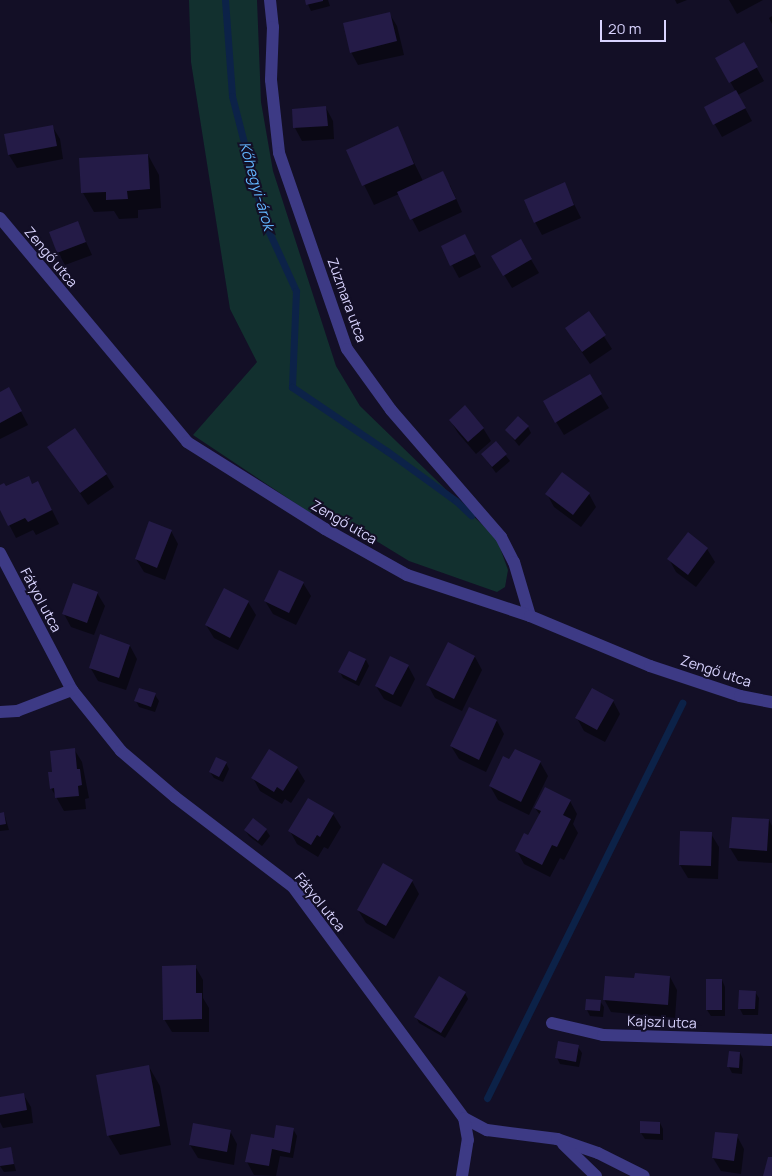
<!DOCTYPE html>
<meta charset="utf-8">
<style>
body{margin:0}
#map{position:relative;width:772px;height:1176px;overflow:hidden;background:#130f26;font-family:Manrope,sans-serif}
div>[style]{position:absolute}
.green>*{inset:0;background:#12302f}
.shadow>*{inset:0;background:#0007}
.stream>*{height:7px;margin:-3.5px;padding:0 3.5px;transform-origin:3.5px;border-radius:3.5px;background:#0c2248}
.building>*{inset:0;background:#241b47}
.minor>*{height:12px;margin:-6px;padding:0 6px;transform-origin:6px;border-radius:6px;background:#3d3a85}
span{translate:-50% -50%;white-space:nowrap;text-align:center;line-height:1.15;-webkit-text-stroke:4px #130f26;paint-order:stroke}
.street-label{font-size:14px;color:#d9d4ff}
.water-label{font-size:15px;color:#62b6ff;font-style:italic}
.scale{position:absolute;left:600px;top:20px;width:66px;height:22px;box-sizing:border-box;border:2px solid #d9d4ff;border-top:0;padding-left:6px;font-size:15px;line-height:18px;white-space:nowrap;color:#d9d4ff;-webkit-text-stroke:4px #130f26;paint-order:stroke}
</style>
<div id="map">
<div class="green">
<i style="clip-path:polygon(189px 0,257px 0,261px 102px,273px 171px,336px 366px,360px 406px,497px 539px,508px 570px,505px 587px,497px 592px,409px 561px,316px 504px,310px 513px,193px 435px,257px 362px,230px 309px,191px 62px)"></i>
</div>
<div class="shadow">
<i style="clip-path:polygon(306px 0,328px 0,330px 6px,311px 11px)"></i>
<i style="clip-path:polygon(675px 0,687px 0,677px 4px)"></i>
<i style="clip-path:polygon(729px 0,763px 0,737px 14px)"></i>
<i style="clip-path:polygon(389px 13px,397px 26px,404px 55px,358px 65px,351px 52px)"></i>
<i style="clip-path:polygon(772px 16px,772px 24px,769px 18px)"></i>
<i style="clip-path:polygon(743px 43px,764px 81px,738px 95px,752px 121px,722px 137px,705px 107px,736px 92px,717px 58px)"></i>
<i style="clip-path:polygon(326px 108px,333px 121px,334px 139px,302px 141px,295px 128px)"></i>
<i style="clip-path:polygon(52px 126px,60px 139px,63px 159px,17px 168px,9px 155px)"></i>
<i style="clip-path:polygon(397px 128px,423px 181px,450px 185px,462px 212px,419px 232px,399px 194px,374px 205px,347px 150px)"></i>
<i style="clip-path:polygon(148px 155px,159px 175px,161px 208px,138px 210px,138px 218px,119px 219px,114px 211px,94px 212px,83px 193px)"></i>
<i style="clip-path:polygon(564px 184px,581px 218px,542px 235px,535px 222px)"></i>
<i style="clip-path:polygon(77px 222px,92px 255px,65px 265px,58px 252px)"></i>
<i style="clip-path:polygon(520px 241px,539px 273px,512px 288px,493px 256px)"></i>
<i style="clip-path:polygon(472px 249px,481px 267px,459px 278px,452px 265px)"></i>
<i style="clip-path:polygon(589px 313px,612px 349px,590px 364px,574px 341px)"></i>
<i style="clip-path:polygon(589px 375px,609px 408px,564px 435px,544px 402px)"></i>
<i style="clip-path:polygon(0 393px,16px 402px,28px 425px,0 439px)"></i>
<i style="clip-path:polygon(450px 420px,483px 428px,491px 441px,476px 454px,458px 433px)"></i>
<i style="clip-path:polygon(528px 427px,531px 433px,519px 446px,506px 430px)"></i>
<i style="clip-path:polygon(496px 443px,510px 461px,496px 473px,482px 454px)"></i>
<i style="clip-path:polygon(49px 448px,106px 474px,114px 487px,88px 505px)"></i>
<i style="clip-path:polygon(32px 485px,45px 496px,59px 524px,36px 535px,33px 530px,16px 538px,0 507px,0 486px,6px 488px)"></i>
<i style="clip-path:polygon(547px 494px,589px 494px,596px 507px,581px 527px,554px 507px)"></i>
<i style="clip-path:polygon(171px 531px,178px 544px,165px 580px,144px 572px,136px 559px)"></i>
<i style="clip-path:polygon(688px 534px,707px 549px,715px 562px,696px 587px,676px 572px,669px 559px)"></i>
<i style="clip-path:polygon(303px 583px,311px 596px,296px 625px,273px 614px,265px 601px)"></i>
<i style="clip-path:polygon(97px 593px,105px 606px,94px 635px,71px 627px,64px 614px)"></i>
<i style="clip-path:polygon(248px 602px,256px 615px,238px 650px,214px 638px,206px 625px)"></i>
<i style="clip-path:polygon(130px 646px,137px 659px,126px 690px,98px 681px,90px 667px)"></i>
<i style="clip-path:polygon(349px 652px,366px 660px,369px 666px,359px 686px,343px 678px,340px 672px)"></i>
<i style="clip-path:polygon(475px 657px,482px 670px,462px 711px,435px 698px,428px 685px)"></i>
<i style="clip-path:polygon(408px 666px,415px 679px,401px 707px,384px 699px,376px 686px)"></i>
<i style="clip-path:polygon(155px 695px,159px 701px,155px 712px,139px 707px,136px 701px)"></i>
<i style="clip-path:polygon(613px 701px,620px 714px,605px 742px,584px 731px,577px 718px)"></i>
<i style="clip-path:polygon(469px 708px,497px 721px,504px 734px,486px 772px,459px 759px,451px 746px)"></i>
<i style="clip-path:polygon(74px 749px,82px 762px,89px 798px,85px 799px,86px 809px,64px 811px,51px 788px,54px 773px)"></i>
<i style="clip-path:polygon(510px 761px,540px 762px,548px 776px,529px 815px,498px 800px,490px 786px)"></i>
<i style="clip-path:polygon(226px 763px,229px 769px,223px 782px,214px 778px,210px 772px)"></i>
<i style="clip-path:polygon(297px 768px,305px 781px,291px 803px,285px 799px,282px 804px,260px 791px,253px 778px)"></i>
<i style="clip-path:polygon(309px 800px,333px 814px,341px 827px,328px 849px,324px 847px,318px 857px,297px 844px,290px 831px)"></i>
<i style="clip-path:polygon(570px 801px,577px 814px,573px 824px,578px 833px,564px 860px,560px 858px,550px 877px,524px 864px,517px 851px,529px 837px,540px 815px,535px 808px)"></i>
<i style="clip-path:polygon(4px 813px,9px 830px,0 831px,0 814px)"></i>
<i style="clip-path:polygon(733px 818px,769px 820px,772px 826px,772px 863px,738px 861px,730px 848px)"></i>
<i style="clip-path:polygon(245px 830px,266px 830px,270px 836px,262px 846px,249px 836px)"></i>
<i style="clip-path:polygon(711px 834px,719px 847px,718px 879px,688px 878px,680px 865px)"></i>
<i style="clip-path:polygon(412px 881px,419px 894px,394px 939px,366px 923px,358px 910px)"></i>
<i style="clip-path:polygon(195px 966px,203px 980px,203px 998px,209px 1008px,209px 1032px,172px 1032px,164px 1019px)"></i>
<i style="clip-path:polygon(670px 977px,677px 990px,675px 1018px,611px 1012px,604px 999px,635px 979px)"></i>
<i style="clip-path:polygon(722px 980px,725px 987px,725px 1016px,711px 1016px,707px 1010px)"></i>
<i style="clip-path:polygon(755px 992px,759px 998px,758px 1015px,743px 1015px,740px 1009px)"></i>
<i style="clip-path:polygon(465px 993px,468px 999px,445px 1038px,419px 1023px,416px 1017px)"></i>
<i style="clip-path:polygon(600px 1001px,604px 1007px,603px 1017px,590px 1016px,587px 1010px)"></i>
<i style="clip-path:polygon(578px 1047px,582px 1053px,579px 1067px,560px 1064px,557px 1058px)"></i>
<i style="clip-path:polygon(740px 1053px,743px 1059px,742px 1074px,732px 1073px,729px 1067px)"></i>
<i style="clip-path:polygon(149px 1067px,160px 1086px,171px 1145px,120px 1155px,108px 1135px)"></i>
<i style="clip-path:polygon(23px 1094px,31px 1107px,33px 1123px,3px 1128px,0 1122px,0 1098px)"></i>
<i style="clip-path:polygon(660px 1123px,663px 1129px,663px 1140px,645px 1139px,641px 1133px)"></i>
<i style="clip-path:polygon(293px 1129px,297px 1136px,293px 1158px,280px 1156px,276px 1176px,254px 1175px,247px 1162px,273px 1139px)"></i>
<i style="clip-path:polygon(230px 1131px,237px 1144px,234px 1165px,198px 1158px,190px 1145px)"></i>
<i style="clip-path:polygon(737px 1136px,744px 1149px,741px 1174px,721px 1171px,713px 1158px)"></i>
<i style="clip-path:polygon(10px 1149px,16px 1171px,4px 1172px,0 1166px,0 1150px)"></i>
</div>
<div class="stream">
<i style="left:225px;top:0;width:96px;rotate:85.8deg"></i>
<i style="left:232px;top:96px;width:129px;rotate:75.6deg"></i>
<i style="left:264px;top:221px;width:77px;rotate:65.4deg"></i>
<i style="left:296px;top:291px;width:96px;rotate:92.4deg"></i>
<i style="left:292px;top:387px;width:115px;rotate:34deg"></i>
<i style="left:387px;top:451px;width:85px;rotate:35.9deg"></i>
<i style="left:456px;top:501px;width:21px;rotate:43deg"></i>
<i style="left:487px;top:1098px;width:441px;rotate:-63.7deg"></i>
</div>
<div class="building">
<i style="clip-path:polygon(305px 0,323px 0,323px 1px,306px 5px)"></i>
<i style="clip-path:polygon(390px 12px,397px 41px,350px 53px,343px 23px)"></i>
<i style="clip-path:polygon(744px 42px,758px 67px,729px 83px,715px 58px)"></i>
<i style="clip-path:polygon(736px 90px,746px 108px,713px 125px,704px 107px)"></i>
<i style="clip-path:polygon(326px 106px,328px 126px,293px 128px,292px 109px)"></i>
<i style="clip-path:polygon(53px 125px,57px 146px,8px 155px,4px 134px)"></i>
<i style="clip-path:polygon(398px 126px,414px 164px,362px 186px,346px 150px)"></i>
<i style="clip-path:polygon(148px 154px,150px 189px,127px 191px,128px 199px,106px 200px,106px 192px,81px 193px,79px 158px)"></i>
<i style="clip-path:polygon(443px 171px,456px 199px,410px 220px,397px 192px)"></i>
<i style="clip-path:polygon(565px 182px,574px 205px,534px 223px,524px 200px)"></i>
<i style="clip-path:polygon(78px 221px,86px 242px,57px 253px,49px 232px)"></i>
<i style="clip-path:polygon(465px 234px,475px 254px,450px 266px,441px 246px)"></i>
<i style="clip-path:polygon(521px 239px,532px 259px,503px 276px,491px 256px)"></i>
<i style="clip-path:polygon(589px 311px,606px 335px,582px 352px,565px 328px)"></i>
<i style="clip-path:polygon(590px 374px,602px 394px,555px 423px,543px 401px)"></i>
<i style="clip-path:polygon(9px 387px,22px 411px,0 423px,0 392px)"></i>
<i style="clip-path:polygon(465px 405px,484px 428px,468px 442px,449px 420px)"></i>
<i style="clip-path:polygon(518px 416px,529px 426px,515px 440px,505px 430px)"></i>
<i style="clip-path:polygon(75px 428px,107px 474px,80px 493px,47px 447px)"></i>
<i style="clip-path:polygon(496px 441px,507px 454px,492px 467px,481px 454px)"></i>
<i style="clip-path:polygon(562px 472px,590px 493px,573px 515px,545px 494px)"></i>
<i style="clip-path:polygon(29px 476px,32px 484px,38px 481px,52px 510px,28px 522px,25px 518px,8px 526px,0 510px,0 485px,4px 483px,6px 486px)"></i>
<i style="clip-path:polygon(149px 521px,172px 530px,157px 568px,135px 559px)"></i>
<i style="clip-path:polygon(688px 532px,708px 548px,688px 575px,667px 559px)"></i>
<i style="clip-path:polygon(279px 570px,304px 582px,289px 613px,264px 601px)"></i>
<i style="clip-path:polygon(73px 583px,98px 592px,87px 623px,62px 614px)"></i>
<i style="clip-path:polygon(224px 588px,249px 601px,230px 638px,205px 625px)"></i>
<i style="clip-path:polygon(100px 634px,130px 645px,119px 678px,89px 668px)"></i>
<i style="clip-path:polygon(448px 642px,475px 656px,454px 699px,426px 685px)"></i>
<i style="clip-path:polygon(349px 651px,366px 659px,356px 681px,338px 672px)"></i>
<i style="clip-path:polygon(390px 656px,409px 665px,393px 695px,375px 686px)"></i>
<i style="clip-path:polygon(139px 688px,156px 693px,151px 707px,134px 701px)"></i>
<i style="clip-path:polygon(592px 688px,614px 700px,597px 730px,575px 718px)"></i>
<i style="clip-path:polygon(469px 707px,497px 720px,479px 760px,450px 746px)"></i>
<i style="clip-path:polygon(75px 748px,77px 769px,80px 769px,82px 785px,78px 786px,79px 796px,55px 798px,54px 788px,50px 789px,48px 772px,52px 772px,50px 751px)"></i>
<i style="clip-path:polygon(269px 749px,298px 767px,283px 791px,277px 787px,274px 792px,251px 778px)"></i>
<i style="clip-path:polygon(515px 749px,541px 761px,521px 802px,489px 786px,503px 756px,509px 759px)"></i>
<i style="clip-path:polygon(216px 757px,227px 762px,219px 777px,209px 772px)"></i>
<i style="clip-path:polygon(545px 787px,571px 800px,563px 815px,571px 819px,557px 847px,552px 845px,542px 865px,515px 851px,524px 833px,528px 835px,541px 811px,534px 808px)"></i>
<i style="clip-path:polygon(308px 798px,334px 813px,320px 837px,317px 835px,311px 845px,288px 831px)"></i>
<i style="clip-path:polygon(4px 812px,6px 824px,0 825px,0 813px)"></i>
<i style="clip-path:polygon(732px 817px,769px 819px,767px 851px,729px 848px)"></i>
<i style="clip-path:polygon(253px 818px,267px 829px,258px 841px,244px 830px)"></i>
<i style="clip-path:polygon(680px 831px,712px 832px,711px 866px,679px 865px)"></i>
<i style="clip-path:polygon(383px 863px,413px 880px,386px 926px,357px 910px)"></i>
<i style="clip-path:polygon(196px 965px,196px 993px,202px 993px,202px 1019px,163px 1020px,162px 966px)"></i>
<i style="clip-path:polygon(635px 973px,670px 976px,668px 1005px,603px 1000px,605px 976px,634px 978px)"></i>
<i style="clip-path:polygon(439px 976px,466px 992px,441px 1033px,414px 1017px)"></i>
<i style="clip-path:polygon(706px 979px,722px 979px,722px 1010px,706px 1010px)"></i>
<i style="clip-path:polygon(739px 990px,756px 991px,755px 1009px,738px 1009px)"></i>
<i style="clip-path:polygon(586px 999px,601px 1000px,600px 1011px,585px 1010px)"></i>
<i style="clip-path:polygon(558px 1041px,579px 1045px,576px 1062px,555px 1058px)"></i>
<i style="clip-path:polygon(729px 1051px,740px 1052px,739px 1068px,727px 1067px)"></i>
<i style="clip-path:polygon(149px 1065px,160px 1126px,107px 1136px,96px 1075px)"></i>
<i style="clip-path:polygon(24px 1093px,27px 1110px,0 1115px,0 1097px)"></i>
<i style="clip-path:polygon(640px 1121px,660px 1122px,660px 1134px,640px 1133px)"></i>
<i style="clip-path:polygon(193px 1123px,231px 1130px,227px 1152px,189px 1145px)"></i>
<i style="clip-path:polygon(276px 1125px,294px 1128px,290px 1153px,272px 1149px,269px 1166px,245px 1162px,251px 1134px,274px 1138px)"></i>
<i style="clip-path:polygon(715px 1132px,738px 1134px,734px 1161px,712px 1158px)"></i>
<i style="clip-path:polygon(11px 1147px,14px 1164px,0 1166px,0 1149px)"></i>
<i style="clip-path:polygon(768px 1157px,772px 1157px,772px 1176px,763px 1176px)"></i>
</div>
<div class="minor">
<i style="left:270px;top:0;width:27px;rotate:84deg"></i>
<i style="left:273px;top:27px;width:53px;rotate:92.2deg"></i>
<i style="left:271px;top:80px;width:73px;rotate:83.7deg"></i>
<i style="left:279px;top:153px;width:207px;rotate:70.9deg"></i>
<i style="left:347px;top:349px;width:75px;rotate:54.2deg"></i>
<i style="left:391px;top:410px;width:168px;rotate:49.1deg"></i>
<i style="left:501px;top:537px;width:28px;rotate:63deg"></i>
<i style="left:514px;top:562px;width:56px;rotate:73.5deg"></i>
<i style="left:0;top:218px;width:292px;rotate:50.1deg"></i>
<i style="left:187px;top:442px;width:163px;rotate:32.2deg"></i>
<i style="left:325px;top:529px;width:94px;rotate:29.3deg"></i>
<i style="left:407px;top:575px;width:130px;rotate:18.4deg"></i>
<i style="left:530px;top:616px;width:130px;rotate:22.6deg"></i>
<i style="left:650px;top:666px;width:95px;rotate:18.4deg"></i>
<i style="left:740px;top:696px;width:33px;rotate:11deg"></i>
<i style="left:0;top:553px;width:155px;rotate:62.3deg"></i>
<i style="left:72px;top:690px;width:78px;rotate:51.2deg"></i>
<i style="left:121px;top:751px;width:71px;rotate:40.4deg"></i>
<i style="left:175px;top:797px;width:148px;rotate:37.3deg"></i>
<i style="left:293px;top:887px;width:287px;rotate:53.5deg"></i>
<i style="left:464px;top:1118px;width:26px;rotate:28deg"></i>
<i style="left:487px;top:1130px;width:71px;rotate:7.3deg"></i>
<i style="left:557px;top:1139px;width:43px;rotate:18.9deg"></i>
<i style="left:598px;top:1153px;width:51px;rotate:26.6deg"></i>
<i style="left:0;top:712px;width:17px;rotate:-3deg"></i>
<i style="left:17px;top:711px;width:59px;rotate:-20.9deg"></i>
<i style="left:552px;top:1023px;width:52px;rotate:13.2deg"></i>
<i style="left:603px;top:1035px;width:169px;rotate:1.7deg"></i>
<i style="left:563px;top:1144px;width:46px;rotate:44.1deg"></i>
<i style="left:462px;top:1176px;width:36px;rotate:-81deg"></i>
<i style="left:468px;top:1140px;width:22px;rotate:-100deg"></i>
</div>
<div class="street-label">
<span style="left:51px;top:257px;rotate:50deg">Zengő utca</span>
<span style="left:347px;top:300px;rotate:70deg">Zúzmara utca</span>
<span style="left:344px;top:522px;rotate:30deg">Zengő utca</span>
<span style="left:41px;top:600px;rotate:62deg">Fátyol utca</span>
<span style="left:716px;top:671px;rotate:18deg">Zengő utca</span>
<span style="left:320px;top:902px;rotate:51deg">Fátyol utca</span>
<span style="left:662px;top:1022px;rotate:2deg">Kajszi utca</span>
</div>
<div class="water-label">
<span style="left:257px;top:186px;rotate:74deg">Kőhegyi-árok</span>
</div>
<div class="scale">20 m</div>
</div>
